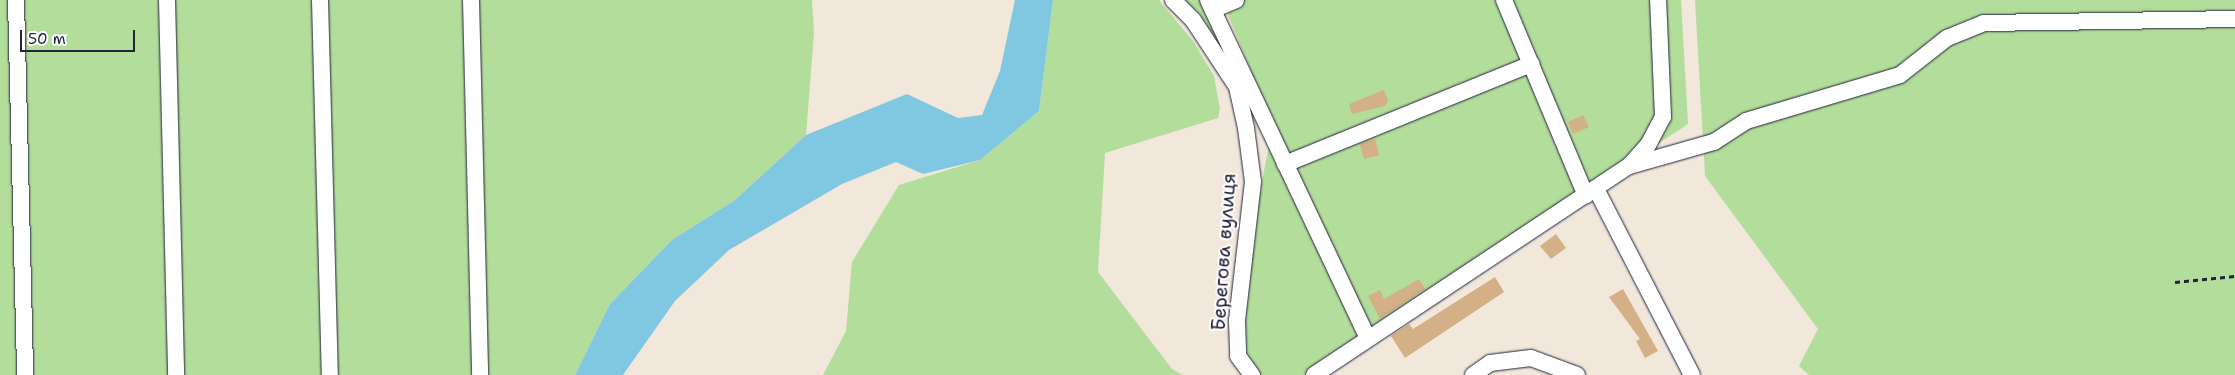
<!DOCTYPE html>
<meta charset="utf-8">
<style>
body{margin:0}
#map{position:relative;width:2235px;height:375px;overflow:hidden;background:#f2e7db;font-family:"Shantell Sans",sans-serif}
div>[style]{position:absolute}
.green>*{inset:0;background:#b3dd9a}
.water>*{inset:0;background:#80c7e1}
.building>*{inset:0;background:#d4b086}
.path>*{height:2.5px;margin-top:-1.25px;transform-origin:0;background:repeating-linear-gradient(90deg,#22223b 0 5px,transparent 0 9px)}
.roads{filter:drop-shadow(0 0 1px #22223b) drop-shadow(0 0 1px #22223b)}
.minor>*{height:16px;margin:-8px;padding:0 8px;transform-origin:8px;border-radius:8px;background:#fff}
span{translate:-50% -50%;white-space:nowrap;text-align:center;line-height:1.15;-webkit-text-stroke:4px #fff;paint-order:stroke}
.street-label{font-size:19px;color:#22223b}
.scale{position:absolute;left:20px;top:30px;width:115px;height:22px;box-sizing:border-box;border:2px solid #22223b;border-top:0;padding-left:6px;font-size:15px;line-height:18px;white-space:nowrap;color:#22223b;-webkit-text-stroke:4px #fff;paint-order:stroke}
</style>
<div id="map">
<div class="green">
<i style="clip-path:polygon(0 0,812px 0,814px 33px,806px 135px,735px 200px,672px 240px,610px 304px,575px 375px,0 375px)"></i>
<i style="clip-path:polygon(1053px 0,1159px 0,1193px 41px,1214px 76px,1220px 109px,1218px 118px,1105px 153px,1098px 272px,1172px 369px,1183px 375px,823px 375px,846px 331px,852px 262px,899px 185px,980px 160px,1039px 111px)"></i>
<i style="clip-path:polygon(1185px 0,1221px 0,1220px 44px,1199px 14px)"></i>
<i style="clip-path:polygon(1222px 0,1681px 0,1688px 124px,1307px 375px,1256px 375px,1241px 354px,1254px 222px,1273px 125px)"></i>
<i style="clip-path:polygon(2235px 0,2235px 375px,1809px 375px,1799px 366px,1818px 329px,1705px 176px,1695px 0)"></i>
</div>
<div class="water">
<i style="clip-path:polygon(1015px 0,1053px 0,1039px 111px,980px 160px,923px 174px,896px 162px,842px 184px,729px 250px,675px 301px,623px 375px,575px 375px,610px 304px,672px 240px,735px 200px,806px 135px,907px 94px,958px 118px,982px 115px,1000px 71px)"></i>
</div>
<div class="building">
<i style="clip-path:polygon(1384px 90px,1388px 101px,1385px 106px,1352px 114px,1349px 104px)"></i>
<i style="clip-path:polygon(1583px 115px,1589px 127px,1573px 134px,1568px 122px)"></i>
<i style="clip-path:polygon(1375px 139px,1379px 155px,1364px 159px,1360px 144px)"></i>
<i style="clip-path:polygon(1556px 234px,1566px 248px,1551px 259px,1540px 246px)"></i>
<i style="clip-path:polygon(1495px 277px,1504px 292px,1405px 358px,1391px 336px,1409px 324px,1413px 329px)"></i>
<i style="clip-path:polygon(1419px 279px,1425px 289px,1380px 319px,1368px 296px,1380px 290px,1384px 299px)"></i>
<i style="clip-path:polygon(1623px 289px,1658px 351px,1645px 358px,1636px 341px,1640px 339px,1609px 297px)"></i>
</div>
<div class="path">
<i style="left:2175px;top:282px;width:60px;rotate:-5.7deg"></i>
</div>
<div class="roads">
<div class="minor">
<i style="left:16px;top:0;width:375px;rotate:88.6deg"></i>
<i style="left:167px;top:0;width:375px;rotate:88.6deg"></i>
<i style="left:320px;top:0;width:375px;rotate:88.5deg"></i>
<i style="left:471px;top:0;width:375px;rotate:88.6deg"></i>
<i style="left:1173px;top:0;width:28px;rotate:45deg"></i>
<i style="left:1193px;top:20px;width:80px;rotate:56.7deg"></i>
<i style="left:1237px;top:87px;width:42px;rotate:77.6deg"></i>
<i style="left:1246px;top:128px;width:54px;rotate:82.6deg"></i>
<i style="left:1253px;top:182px;width:140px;rotate:96.6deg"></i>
<i style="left:1237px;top:321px;width:35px;rotate:88deg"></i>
<i style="left:1238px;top:356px;width:24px;rotate:54deg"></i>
<i style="left:1208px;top:0;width:374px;rotate:64.7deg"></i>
<i style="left:1504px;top:0;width:212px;rotate:67.3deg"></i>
<i style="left:1213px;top:10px;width:25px;rotate:-23deg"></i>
<i style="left:1285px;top:164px;width:266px;rotate:-22.1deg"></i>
<i style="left:1629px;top:166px;width:88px;rotate:-15.8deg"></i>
<i style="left:1714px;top:142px;width:38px;rotate:-33deg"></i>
<i style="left:1746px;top:121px;width:161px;rotate:-16.6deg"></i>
<i style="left:1900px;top:75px;width:60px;rotate:-38.2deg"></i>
<i style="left:1947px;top:38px;width:40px;rotate:-22deg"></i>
<i style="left:1984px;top:23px;width:251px;rotate:-0.9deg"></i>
<i style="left:1596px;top:189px;width:209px;rotate:62.7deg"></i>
<i style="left:1314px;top:375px;width:378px;rotate:-33.6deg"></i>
<i style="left:1629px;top:166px;width:28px;rotate:-48deg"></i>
<i style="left:1648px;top:145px;width:32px;rotate:-62deg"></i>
<i style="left:1663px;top:117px;width:117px;rotate:-92.4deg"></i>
<i style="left:1473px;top:375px;width:21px;rotate:-35deg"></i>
<i style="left:1490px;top:363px;width:41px;rotate:-7deg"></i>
<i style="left:1531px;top:358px;width:49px;rotate:20.3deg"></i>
</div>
</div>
<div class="street-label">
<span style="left:1224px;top:252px;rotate:-86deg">Берегова вулиця</span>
</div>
<div class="scale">50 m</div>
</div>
